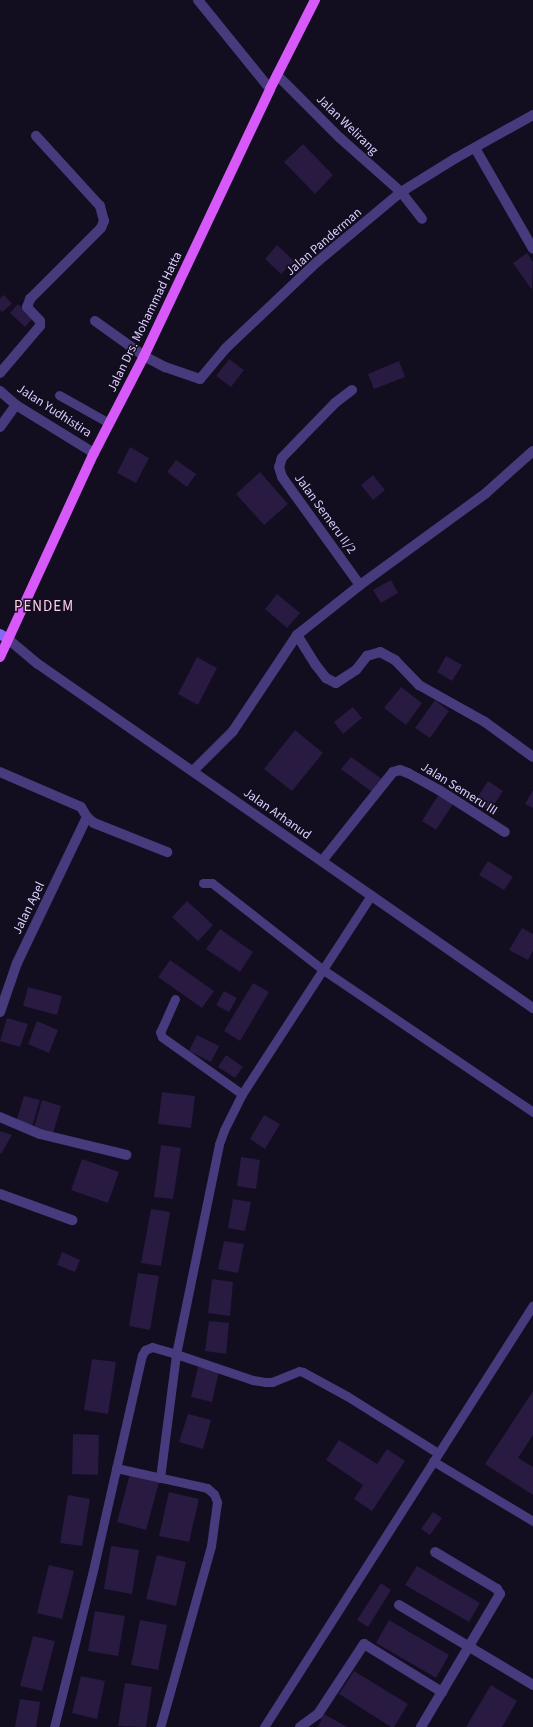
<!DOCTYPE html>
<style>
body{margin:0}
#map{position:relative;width:533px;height:1727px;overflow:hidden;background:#130d20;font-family:"Source Sans 3",sans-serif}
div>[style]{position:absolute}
.building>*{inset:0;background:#281a40}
.service>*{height:9px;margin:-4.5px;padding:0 4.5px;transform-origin:4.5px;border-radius:4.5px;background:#473a7d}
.minor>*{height:10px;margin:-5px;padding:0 5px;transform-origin:5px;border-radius:5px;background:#473a7d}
.tertiary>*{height:10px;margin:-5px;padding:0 5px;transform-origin:5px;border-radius:5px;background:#473a7d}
.secondary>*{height:10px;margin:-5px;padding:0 5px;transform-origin:5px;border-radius:5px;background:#8368fa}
.primary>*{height:10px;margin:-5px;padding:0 5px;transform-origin:5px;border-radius:5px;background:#d759f9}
span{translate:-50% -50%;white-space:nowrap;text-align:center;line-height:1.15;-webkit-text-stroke:3px #130d20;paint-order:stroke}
.street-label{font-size:13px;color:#dbcefd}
.quarter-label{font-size:15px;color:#fdd0e6;letter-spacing:1px}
</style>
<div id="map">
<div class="building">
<i style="clip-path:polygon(303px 144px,333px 175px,315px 194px,284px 162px)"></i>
<i style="clip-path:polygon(277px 245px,294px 261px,281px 274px,265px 259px)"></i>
<i style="clip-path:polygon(527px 253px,533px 262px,532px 290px,513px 263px)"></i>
<i style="clip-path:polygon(4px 295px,12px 304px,2px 312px,0 310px,0 298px)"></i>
<i style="clip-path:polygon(18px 304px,33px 318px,25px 327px,10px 313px)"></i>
<i style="clip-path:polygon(229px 359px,244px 370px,231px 387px,216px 376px)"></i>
<i style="clip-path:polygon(399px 361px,405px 377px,374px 389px,368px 374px)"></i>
<i style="clip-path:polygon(130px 447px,149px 458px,136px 483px,117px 473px)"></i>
<i style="clip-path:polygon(176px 460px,196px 474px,187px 487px,167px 472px)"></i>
<i style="clip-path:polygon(260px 472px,288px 504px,264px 525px,236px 494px)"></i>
<i style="clip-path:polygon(373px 475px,385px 490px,373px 500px,361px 485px)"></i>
<i style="clip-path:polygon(391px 580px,398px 593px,381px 603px,373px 590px)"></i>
<i style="clip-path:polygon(277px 594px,300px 613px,287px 628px,265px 609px)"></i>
<i style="clip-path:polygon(446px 656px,462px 665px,452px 681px,437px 672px)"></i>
<i style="clip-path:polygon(197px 657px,217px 668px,198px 705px,178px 694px)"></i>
<i style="clip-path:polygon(401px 687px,422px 703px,406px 725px,384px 708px)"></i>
<i style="clip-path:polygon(435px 700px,449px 711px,430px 738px,415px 728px)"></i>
<i style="clip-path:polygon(353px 707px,362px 718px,343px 734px,334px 722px)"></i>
<i style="clip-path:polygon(295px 730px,323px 753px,292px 791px,264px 769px)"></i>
<i style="clip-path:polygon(351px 757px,382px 779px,372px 792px,341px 769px)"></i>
<i style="clip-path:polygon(488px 781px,503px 791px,490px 811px,475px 801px)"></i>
<i style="clip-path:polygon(533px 790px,533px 808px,525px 804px)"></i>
<i style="clip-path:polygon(439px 794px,453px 804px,436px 830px,422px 821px)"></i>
<i style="clip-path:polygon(488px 861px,513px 877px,504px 890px,479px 875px)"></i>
<i style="clip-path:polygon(187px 901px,213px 925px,198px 941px,172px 917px)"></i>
<i style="clip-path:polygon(522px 928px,533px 934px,533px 951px,528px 960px,509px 950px)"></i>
<i style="clip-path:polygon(220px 929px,253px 952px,240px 972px,206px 949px)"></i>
<i style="clip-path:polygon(170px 960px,214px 991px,202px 1008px,158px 977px)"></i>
<i style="clip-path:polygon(253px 983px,269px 992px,240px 1041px,224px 1031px)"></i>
<i style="clip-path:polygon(28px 987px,62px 996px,57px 1015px,23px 1006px)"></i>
<i style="clip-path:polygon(224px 991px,237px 998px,229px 1012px,216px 1005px)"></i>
<i style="clip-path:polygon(7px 1018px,28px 1024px,20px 1047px,0 1041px)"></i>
<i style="clip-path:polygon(37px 1021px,58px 1030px,49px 1053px,28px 1044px)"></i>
<i style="clip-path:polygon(197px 1035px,219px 1046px,211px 1062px,189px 1051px)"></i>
<i style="clip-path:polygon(226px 1055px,243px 1067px,235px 1078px,218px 1067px)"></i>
<i style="clip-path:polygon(162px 1092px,195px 1096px,191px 1128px,158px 1124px)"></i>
<i style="clip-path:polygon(24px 1096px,40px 1100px,32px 1127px,16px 1122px)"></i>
<i style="clip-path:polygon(42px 1100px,61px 1106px,52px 1137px,33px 1131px)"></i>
<i style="clip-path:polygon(264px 1115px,280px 1124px,265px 1149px,250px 1139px)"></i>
<i style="clip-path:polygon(0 1131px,12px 1135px,1px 1154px,0 1153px)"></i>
<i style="clip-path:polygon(161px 1145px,181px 1148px,173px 1199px,154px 1197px)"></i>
<i style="clip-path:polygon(241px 1157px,260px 1160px,256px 1189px,237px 1186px)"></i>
<i style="clip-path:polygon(82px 1159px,119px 1172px,108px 1203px,71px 1190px)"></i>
<i style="clip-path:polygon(233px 1199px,251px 1202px,245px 1231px,228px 1228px)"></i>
<i style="clip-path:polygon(151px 1209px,170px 1212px,161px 1266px,141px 1263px)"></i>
<i style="clip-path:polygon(224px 1241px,244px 1244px,238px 1273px,218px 1269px)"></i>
<i style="clip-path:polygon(62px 1252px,80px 1260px,75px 1272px,57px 1265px)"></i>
<i style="clip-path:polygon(138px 1273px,159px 1276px,150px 1330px,129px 1326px)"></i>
<i style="clip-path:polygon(212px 1279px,233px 1282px,230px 1316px,208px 1313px)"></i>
<i style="clip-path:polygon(209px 1321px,229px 1323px,226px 1354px,205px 1351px)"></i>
<i style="clip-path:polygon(92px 1359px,116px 1362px,108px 1414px,84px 1410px)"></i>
<i style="clip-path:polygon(198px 1367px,219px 1371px,212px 1402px,191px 1397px)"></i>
<i style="clip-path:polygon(533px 1391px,533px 1435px,518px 1458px,533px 1467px,533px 1495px,485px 1464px)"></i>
<i style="clip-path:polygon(188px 1414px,211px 1420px,203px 1449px,179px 1442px)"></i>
<i style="clip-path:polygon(73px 1434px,99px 1435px,98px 1475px,72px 1474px)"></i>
<i style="clip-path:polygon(339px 1440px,377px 1464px,387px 1449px,405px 1461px,372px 1511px,354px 1499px,363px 1485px,326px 1460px)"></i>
<i style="clip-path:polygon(130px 1474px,159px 1482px,146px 1530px,117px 1522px)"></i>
<i style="clip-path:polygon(169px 1492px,199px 1499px,189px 1542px,159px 1536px)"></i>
<i style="clip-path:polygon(68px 1495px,90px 1499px,82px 1546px,60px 1543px)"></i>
<i style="clip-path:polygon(433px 1512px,442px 1518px,430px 1535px,421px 1529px)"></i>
<i style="clip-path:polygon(111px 1546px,139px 1550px,132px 1594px,104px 1589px)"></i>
<i style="clip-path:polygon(157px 1555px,186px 1562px,176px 1606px,146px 1599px)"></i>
<i style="clip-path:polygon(49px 1565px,74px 1571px,62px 1619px,37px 1613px)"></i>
<i style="clip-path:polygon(417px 1566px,480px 1603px,469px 1622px,405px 1585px)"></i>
<i style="clip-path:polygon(381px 1583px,391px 1590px,368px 1627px,357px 1620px)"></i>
<i style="clip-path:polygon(95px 1611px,125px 1616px,118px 1656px,88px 1651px)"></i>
<i style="clip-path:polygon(140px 1620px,167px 1625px,158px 1670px,131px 1665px)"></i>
<i style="clip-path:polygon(389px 1620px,449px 1655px,436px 1678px,376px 1643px)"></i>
<i style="clip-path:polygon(33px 1636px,55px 1641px,42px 1691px,20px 1686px)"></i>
<i style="clip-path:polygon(354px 1671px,408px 1704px,394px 1727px,391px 1727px,339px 1694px)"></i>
<i style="clip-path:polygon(81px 1676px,105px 1681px,97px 1719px,72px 1713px)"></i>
<i style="clip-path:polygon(125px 1683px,152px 1687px,146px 1727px,118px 1726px)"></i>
<i style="clip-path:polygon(491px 1685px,517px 1701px,502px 1727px,466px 1727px)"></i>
<i style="clip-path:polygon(20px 1699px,40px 1702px,36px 1727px,15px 1727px)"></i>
<i style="clip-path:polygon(324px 1714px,347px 1727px,318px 1727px)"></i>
</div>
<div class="service">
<i style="left:59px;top:395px;width:57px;rotate:29.2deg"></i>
<i style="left:203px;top:883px;width:9px"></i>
<i style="left:212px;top:883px;width:140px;rotate:38deg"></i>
<i style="left:322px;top:969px;width:255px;rotate:34.1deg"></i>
<i style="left:175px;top:999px;width:36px;rotate:114deg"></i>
<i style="left:160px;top:1032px;width:5px;rotate:68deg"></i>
<i style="left:162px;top:1037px;width:98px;rotate:35.5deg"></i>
<i style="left:433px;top:1461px;width:117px;rotate:31deg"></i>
<i style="left:116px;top:1468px;width:93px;rotate:12.4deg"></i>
<i style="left:207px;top:1488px;width:9px;rotate:41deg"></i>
<i style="left:214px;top:1494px;width:9px;rotate:69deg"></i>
<i style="left:217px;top:1502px;width:44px;rotate:97.8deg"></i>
<i style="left:211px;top:1546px;width:188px;rotate:105.7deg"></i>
<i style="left:160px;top:1478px;width:125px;rotate:-82.6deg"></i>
<i style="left:176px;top:1354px;width:81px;rotate:18.7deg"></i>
<i style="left:253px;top:1380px;width:12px;rotate:9deg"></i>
<i style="left:265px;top:1382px;width:7px"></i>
<i style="left:272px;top:1382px;width:29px;rotate:-22deg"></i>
<i style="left:299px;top:1371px;width:4px;rotate:14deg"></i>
<i style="left:303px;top:1372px;width:50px;rotate:28.6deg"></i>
<i style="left:347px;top:1396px;width:107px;rotate:32.1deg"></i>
<i style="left:54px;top:1727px;width:166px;rotate:-76deg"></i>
<i style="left:94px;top:1566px;width:216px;rotate:-77.2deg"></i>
<i style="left:142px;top:1355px;width:6px;rotate:-59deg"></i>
<i style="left:145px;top:1350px;width:8px;rotate:-23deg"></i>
<i style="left:152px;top:1347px;width:25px;rotate:16deg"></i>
<i style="left:176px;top:1354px;width:214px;rotate:-78.4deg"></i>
<i style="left:219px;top:1144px;width:15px;rotate:-70deg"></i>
<i style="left:224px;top:1130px;width:40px;rotate:-63.4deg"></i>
<i style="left:242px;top:1094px;width:237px;rotate:-57deg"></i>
<i style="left:264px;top:1727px;width:500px;rotate:-57.48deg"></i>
</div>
<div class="minor">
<i style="left:198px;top:0;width:114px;rotate:51deg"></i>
<i style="left:277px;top:75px;width:89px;rotate:45deg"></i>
<i style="left:340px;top:138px;width:81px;rotate:41.5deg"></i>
<i style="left:401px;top:192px;width:34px;rotate:52deg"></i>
<i style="left:475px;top:148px;width:116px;rotate:60.1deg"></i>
<i style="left:95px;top:321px;width:60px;rotate:35.5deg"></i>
<i style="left:144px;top:356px;width:24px;rotate:28deg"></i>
<i style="left:165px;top:367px;width:37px;rotate:19deg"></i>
<i style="left:200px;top:379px;width:39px;rotate:-50deg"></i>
<i style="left:225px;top:349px;width:127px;rotate:-43.4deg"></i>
<i style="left:317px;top:262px;width:109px;rotate:-39.8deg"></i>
<i style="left:401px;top:192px;width:65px;rotate:-31.7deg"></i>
<i style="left:456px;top:158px;width:88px;rotate:-29.2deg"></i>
<i style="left:0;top:373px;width:62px;rotate:-49.6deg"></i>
<i style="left:40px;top:326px;width:5px;rotate:-90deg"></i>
<i style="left:40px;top:321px;width:19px;rotate:-133deg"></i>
<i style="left:27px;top:307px;width:9px;rotate:-69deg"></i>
<i style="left:30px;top:299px;width:100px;rotate:-45deg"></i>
<i style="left:101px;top:228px;width:8px;rotate:-67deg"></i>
<i style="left:104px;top:221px;width:16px;rotate:-105deg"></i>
<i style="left:100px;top:206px;width:95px;rotate:-132.4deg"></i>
<i style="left:352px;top:390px;width:21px;rotate:143deg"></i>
<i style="left:335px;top:403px;width:49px;rotate:134.2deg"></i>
<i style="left:301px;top:438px;width:28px;rotate:134deg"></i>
<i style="left:282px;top:458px;width:9px;rotate:108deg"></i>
<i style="left:279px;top:467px;width:10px;rotate:73deg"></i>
<i style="left:282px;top:477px;width:133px;rotate:54.2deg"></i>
<i style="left:0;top:391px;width:21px;rotate:41deg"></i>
<i style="left:16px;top:405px;width:92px;rotate:31.6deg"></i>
<i style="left:0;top:427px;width:27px;rotate:-54deg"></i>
<i style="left:297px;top:635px;width:34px;rotate:58deg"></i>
<i style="left:315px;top:664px;width:18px;rotate:52deg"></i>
<i style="left:326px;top:678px;width:11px;rotate:27deg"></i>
<i style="left:336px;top:683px;width:24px;rotate:-33deg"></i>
<i style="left:356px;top:670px;width:18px;rotate:-52deg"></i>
<i style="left:367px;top:656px;width:14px;rotate:-17deg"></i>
<i style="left:380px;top:652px;width:17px;rotate:28deg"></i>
<i style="left:395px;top:660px;width:35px;rotate:46deg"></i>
<i style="left:419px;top:685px;width:76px;rotate:29.3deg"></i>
<i style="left:485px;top:722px;width:59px;rotate:36.1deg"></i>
<i style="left:193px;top:771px;width:57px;rotate:-45deg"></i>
<i style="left:233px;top:731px;width:115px;rotate:-56.3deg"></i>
<i style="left:297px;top:635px;width:80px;rotate:-38.4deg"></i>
<i style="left:360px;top:585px;width:156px;rotate:-36.1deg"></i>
<i style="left:486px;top:493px;width:63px;rotate:-41.8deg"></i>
<i style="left:0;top:772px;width:88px;rotate:23.4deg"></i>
<i style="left:81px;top:807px;width:12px;rotate:59deg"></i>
<i style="left:87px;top:817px;width:9px;rotate:41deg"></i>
<i style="left:94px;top:823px;width:79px;rotate:21.7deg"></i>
<i style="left:322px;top:861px;width:114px;rotate:-51.4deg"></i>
<i style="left:393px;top:772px;width:7px;rotate:-16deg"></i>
<i style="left:400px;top:770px;width:9px;rotate:21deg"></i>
<i style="left:408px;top:773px;width:35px;rotate:29deg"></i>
<i style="left:439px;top:790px;width:78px;rotate:32.5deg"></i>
<i style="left:0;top:1012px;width:52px;rotate:-70.9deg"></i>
<i style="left:17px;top:963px;width:162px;rotate:-64.4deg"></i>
<i style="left:0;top:1117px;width:43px;rotate:23deg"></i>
<i style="left:40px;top:1134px;width:89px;rotate:13.6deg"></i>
<i style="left:0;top:1194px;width:77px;rotate:19.9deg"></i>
<i style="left:399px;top:1605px;width:156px;rotate:30.8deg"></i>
<i style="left:300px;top:1727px;width:22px;rotate:-36deg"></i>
<i style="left:318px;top:1714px;width:84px;rotate:-56.7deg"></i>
<i style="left:364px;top:1644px;width:92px;rotate:31.6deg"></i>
<i style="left:421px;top:1727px;width:155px;rotate:-59.3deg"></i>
<i style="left:500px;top:1594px;width:6px;rotate:-121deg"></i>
<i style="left:497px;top:1589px;width:72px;rotate:-149.2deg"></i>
</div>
<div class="tertiary">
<i style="left:8px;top:639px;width:39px;rotate:40deg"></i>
<i style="left:38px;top:664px;width:603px;rotate:34.8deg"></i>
</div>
<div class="secondary">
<i style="left:0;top:634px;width:9px;rotate:32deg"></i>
</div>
<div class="primary">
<i style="left:0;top:657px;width:225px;rotate:-65.3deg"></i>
<i style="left:94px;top:453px;width:109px;rotate:-62.7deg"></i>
<i style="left:144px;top:356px;width:295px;rotate:-64.7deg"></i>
<i style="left:270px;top:89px;width:100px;rotate:-63.2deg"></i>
</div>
<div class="street-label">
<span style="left:347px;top:125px;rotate:44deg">Jalan Welirang</span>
<span style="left:324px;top:242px;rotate:-41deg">Jalan Panderman</span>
<span style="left:145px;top:322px;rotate:-64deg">Jalan Drs. Mohammad Hatta</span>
<span style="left:54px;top:411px;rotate:33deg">Jalan Yudhistira</span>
<span style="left:325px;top:514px;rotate:54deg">Jalan Semeru II/2</span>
<span style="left:459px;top:789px;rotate:32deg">Jalan Semeru III</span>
<span style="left:277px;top:814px;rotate:35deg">Jalan Arhanud</span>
<span style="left:29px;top:908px;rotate:-64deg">Jalan Apel</span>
</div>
<div class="quarter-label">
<span style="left:44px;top:607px">PENDEM</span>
</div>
</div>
